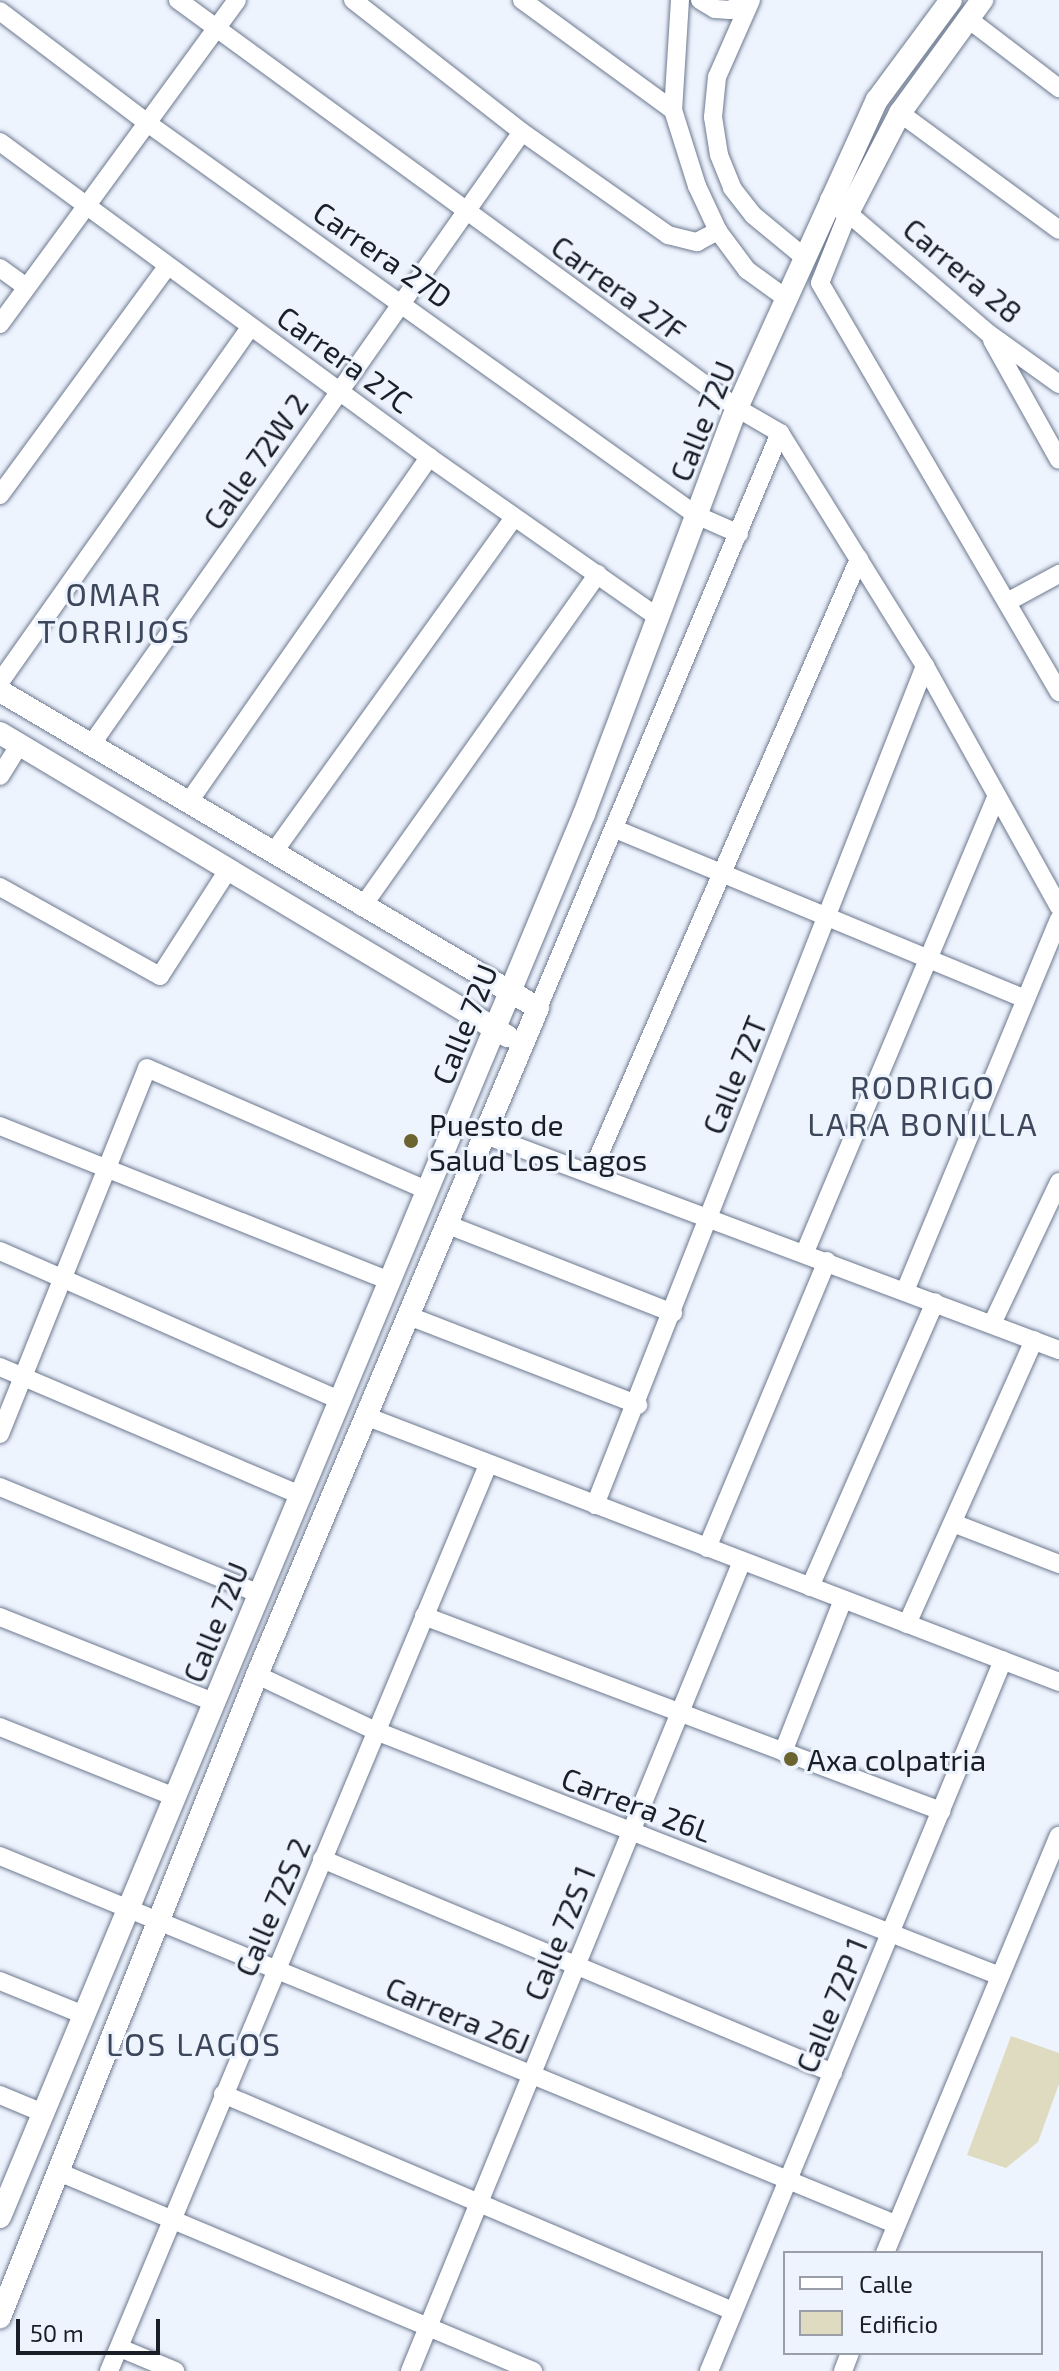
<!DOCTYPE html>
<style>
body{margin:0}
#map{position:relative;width:1059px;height:2371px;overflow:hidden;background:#eef4fe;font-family:"Exo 2",sans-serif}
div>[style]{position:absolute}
.building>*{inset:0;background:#dfdbc0}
.roads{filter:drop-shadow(0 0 2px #6d798f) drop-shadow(0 0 2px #6d798f)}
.minor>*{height:18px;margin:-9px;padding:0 9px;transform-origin:9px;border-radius:9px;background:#fff}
.tertiary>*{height:22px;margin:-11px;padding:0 11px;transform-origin:11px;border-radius:11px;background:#fff}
.dots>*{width:22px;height:22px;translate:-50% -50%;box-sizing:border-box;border:4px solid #eef4fe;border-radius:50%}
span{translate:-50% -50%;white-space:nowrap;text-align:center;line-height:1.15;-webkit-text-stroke:6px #eef4fe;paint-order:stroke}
.street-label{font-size:30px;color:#191e27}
.poi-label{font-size:30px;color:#191e27}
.left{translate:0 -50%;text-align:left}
.neighbourhood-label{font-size:32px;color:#3d475b;letter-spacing:2px}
.legend{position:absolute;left:783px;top:2251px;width:260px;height:104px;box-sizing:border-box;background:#eef4fe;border:2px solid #999ea8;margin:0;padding:10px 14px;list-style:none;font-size:24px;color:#191e27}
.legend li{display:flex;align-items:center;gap:16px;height:40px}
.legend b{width:40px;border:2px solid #999ea8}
.scale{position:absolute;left:16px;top:2319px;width:144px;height:36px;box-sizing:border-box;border:4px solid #191e27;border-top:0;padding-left:10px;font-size:24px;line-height:28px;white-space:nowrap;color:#191e27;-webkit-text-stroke:6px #eef4fe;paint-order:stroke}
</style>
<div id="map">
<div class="building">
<i style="clip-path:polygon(1011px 2036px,1059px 2053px,1059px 2084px,1038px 2142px,1006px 2168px,967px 2155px)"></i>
</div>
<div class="roads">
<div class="minor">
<i style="left:178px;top:0;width:692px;rotate:36.12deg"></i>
<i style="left:737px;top:408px;width:50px;rotate:30.2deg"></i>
<i style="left:780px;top:433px;width:274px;rotate:58.1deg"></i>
<i style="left:925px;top:666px;width:276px;rotate:60.9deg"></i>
<i style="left:353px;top:0;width:214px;rotate:38deg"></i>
<i style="left:522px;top:132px;width:179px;rotate:35.2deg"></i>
<i style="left:668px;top:235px;width:30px;rotate:14deg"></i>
<i style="left:697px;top:242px;width:24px;rotate:-28deg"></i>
<i style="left:522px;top:0;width:187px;rotate:36.1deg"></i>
<i style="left:680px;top:0;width:110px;rotate:93.6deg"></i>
<i style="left:673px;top:110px;width:80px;rotate:72.5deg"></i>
<i style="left:697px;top:186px;width:50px;rotate:65deg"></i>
<i style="left:718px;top:231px;width:49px;rotate:53.4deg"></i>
<i style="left:747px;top:270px;width:49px;rotate:35.9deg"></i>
<i style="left:700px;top:0;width:17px;rotate:31deg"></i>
<i style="left:715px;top:9px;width:15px;rotate:4deg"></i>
<i style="left:730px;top:10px;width:20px;rotate:-30deg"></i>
<i style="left:751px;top:0;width:84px;rotate:113.8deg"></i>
<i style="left:717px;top:77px;width:40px;rotate:95.7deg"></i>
<i style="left:713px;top:117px;width:38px;rotate:81deg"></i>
<i style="left:719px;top:155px;width:35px;rotate:68deg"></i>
<i style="left:732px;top:188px;width:34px;rotate:52deg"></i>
<i style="left:753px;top:215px;width:66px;rotate:39.5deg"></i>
<i style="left:0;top:11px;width:183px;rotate:37.2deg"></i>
<i style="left:146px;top:122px;width:676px;rotate:35.55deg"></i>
<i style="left:696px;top:515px;width:47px;rotate:23.8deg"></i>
<i style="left:967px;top:18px;width:116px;rotate:37.3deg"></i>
<i style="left:900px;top:113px;width:197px;rotate:36.3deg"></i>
<i style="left:0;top:142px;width:532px;rotate:36.29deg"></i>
<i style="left:429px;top:457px;width:281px;rotate:35deg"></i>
<i style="left:0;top:268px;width:32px;rotate:36deg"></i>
<i style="left:0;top:324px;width:401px;rotate:-53.8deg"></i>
<i style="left:992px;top:340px;width:137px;rotate:60.8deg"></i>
<i style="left:1059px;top:384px;width:87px;rotate:-144.3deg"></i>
<i style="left:988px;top:333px;width:184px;rotate:-139.4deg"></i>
<i style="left:848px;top:213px;width:75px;rotate:111.8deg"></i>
<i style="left:820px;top:283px;width:474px;rotate:59.7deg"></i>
<i style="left:0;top:495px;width:283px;rotate:-53.8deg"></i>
<i style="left:1009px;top:601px;width:57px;rotate:-28.4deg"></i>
<i style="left:0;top:682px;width:434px;rotate:-54.8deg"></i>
<i style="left:91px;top:745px;width:749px;rotate:-54.89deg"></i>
<i style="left:0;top:776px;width:36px;rotate:-58deg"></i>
<i style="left:188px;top:803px;width:422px;rotate:-55.1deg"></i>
<i style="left:615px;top:829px;width:444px;rotate:22.5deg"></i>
<i style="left:273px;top:853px;width:413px;rotate:-54.3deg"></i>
<i style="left:0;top:887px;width:183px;rotate:29.1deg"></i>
<i style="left:160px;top:976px;width:126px;rotate:-57.3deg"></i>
<i style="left:362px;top:907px;width:408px;rotate:-54.7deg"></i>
<i style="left:538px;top:1008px;width:624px;rotate:-67.18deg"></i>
<i style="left:0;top:1126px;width:419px;rotate:21.7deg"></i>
<i style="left:483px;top:1134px;width:615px;rotate:20.56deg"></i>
<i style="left:592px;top:1171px;width:668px;rotate:-66.43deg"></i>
<i style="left:446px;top:1224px;width:244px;rotate:21.4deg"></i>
<i style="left:0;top:1251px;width:373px;rotate:23.7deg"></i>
<i style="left:805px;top:1252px;width:495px;rotate:-67.2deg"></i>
<i style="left:905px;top:1291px;width:402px;rotate:-67.5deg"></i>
<i style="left:409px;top:1316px;width:246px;rotate:21.2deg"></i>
<i style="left:992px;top:1324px;width:157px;rotate:-64.7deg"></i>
<i style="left:0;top:1367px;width:326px;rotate:23.1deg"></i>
<i style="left:368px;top:1417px;width:740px;rotate:20.98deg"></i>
<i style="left:0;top:1434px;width:394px;rotate:-68.1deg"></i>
<i style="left:147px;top:1068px;width:307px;rotate:23.6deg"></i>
<i style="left:0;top:1487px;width:280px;rotate:22.4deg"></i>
<i style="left:595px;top:1505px;width:902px;rotate:-68.53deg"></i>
<i style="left:953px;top:1523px;width:114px;rotate:21.1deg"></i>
<i style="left:707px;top:1548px;width:311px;rotate:-67.3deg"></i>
<i style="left:810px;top:1587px;width:311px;rotate:-66.3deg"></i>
<i style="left:424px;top:1616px;width:553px;rotate:20.67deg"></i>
<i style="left:0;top:1617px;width:230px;rotate:21.7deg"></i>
<i style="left:907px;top:1624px;width:311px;rotate:-65.9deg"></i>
<i style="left:257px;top:1675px;width:132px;rotate:25.2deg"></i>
<i style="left:376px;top:1731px;width:670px;rotate:21.44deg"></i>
<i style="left:0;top:1727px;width:188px;rotate:21.8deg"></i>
<i style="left:783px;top:1752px;width:163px;rotate:-68.5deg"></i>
<i style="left:0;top:1856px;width:968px;rotate:22.35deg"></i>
<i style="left:322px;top:1859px;width:554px;rotate:22.72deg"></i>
<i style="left:0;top:1981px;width:91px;rotate:22deg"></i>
<i style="left:223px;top:2094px;width:554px;rotate:23.05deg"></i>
<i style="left:0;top:2095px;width:47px;rotate:22.7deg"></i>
<i style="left:61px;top:2173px;width:512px;rotate:22.76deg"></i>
<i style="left:885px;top:2253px;width:452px;rotate:-67.4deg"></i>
<i style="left:120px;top:2348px;width:60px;rotate:22.7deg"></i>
<i style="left:109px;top:2371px;width:982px;rotate:-67.3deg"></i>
<i style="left:410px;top:2371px;width:875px;rotate:-67.71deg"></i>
<i style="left:709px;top:2371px;width:769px;rotate:-67.53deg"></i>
<i style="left:843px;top:2371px;width:19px;rotate:-69deg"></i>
</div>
<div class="tertiary">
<i style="left:831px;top:200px;width:21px;rotate:37deg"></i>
<i style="left:848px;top:213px;width:113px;rotate:-62.5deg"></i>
<i style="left:900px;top:113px;width:140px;rotate:-54deg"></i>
<i style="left:0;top:691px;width:624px;rotate:30.51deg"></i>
<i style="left:538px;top:1008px;width:724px;rotate:112.85deg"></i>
<i style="left:257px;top:1675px;width:692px;rotate:111.82deg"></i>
<i style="left:0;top:733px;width:591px;rotate:30.86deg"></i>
<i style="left:0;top:2217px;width:1520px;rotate:-67.4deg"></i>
<i style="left:584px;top:814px;width:434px;rotate:-69.4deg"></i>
<i style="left:737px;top:408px;width:338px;rotate:-65.6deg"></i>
<i style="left:877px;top:100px;width:124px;rotate:-53.5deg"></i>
</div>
</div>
<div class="dots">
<i style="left:411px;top:1141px;background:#6b6430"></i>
<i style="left:791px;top:1759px;background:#6b6430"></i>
</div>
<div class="street-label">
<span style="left:383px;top:254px;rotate:35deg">Carrera 27D</span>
<span style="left:963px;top:270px;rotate:40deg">Carrera 28</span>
<span style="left:619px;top:288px;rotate:36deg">Carrera 27F</span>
<span style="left:345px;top:359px;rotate:36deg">Carrera 27C</span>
<span style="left:702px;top:421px;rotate:-68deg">Calle 72U</span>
<span style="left:255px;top:461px;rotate:-55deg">Calle 72W 2</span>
<span style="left:464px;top:1024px;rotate:-68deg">Calle 72U</span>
<span style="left:734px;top:1075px;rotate:-68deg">Calle 72T</span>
<span style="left:215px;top:1622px;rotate:-68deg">Calle 72U</span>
<span style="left:637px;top:1804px;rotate:21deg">Carrera 26L</span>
<span style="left:272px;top:1907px;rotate:-67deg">Calle 72S 2</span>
<span style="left:559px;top:1933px;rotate:-68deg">Calle 72S 1</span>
<span style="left:831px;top:2005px;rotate:-68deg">Calle 72P 1</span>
<span style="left:458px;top:2015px;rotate:23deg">Carrera 26J</span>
</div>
<div class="poi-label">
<span class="left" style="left:429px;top:1141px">Puesto de<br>Salud Los Lagos</span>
<span class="left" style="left:807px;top:1759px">Axa colpatria</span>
</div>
<div class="neighbourhood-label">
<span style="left:114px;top:612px">OMAR<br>TORRIJOS</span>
<span style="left:923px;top:1105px">RODRIGO<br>LARA BONILLA</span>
<span style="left:194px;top:2043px">LOS LAGOS</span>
</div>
<ul class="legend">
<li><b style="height:10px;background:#fff"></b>Calle</li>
<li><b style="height:22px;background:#dfdbc0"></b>Edificio</li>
</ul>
<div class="scale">50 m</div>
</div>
